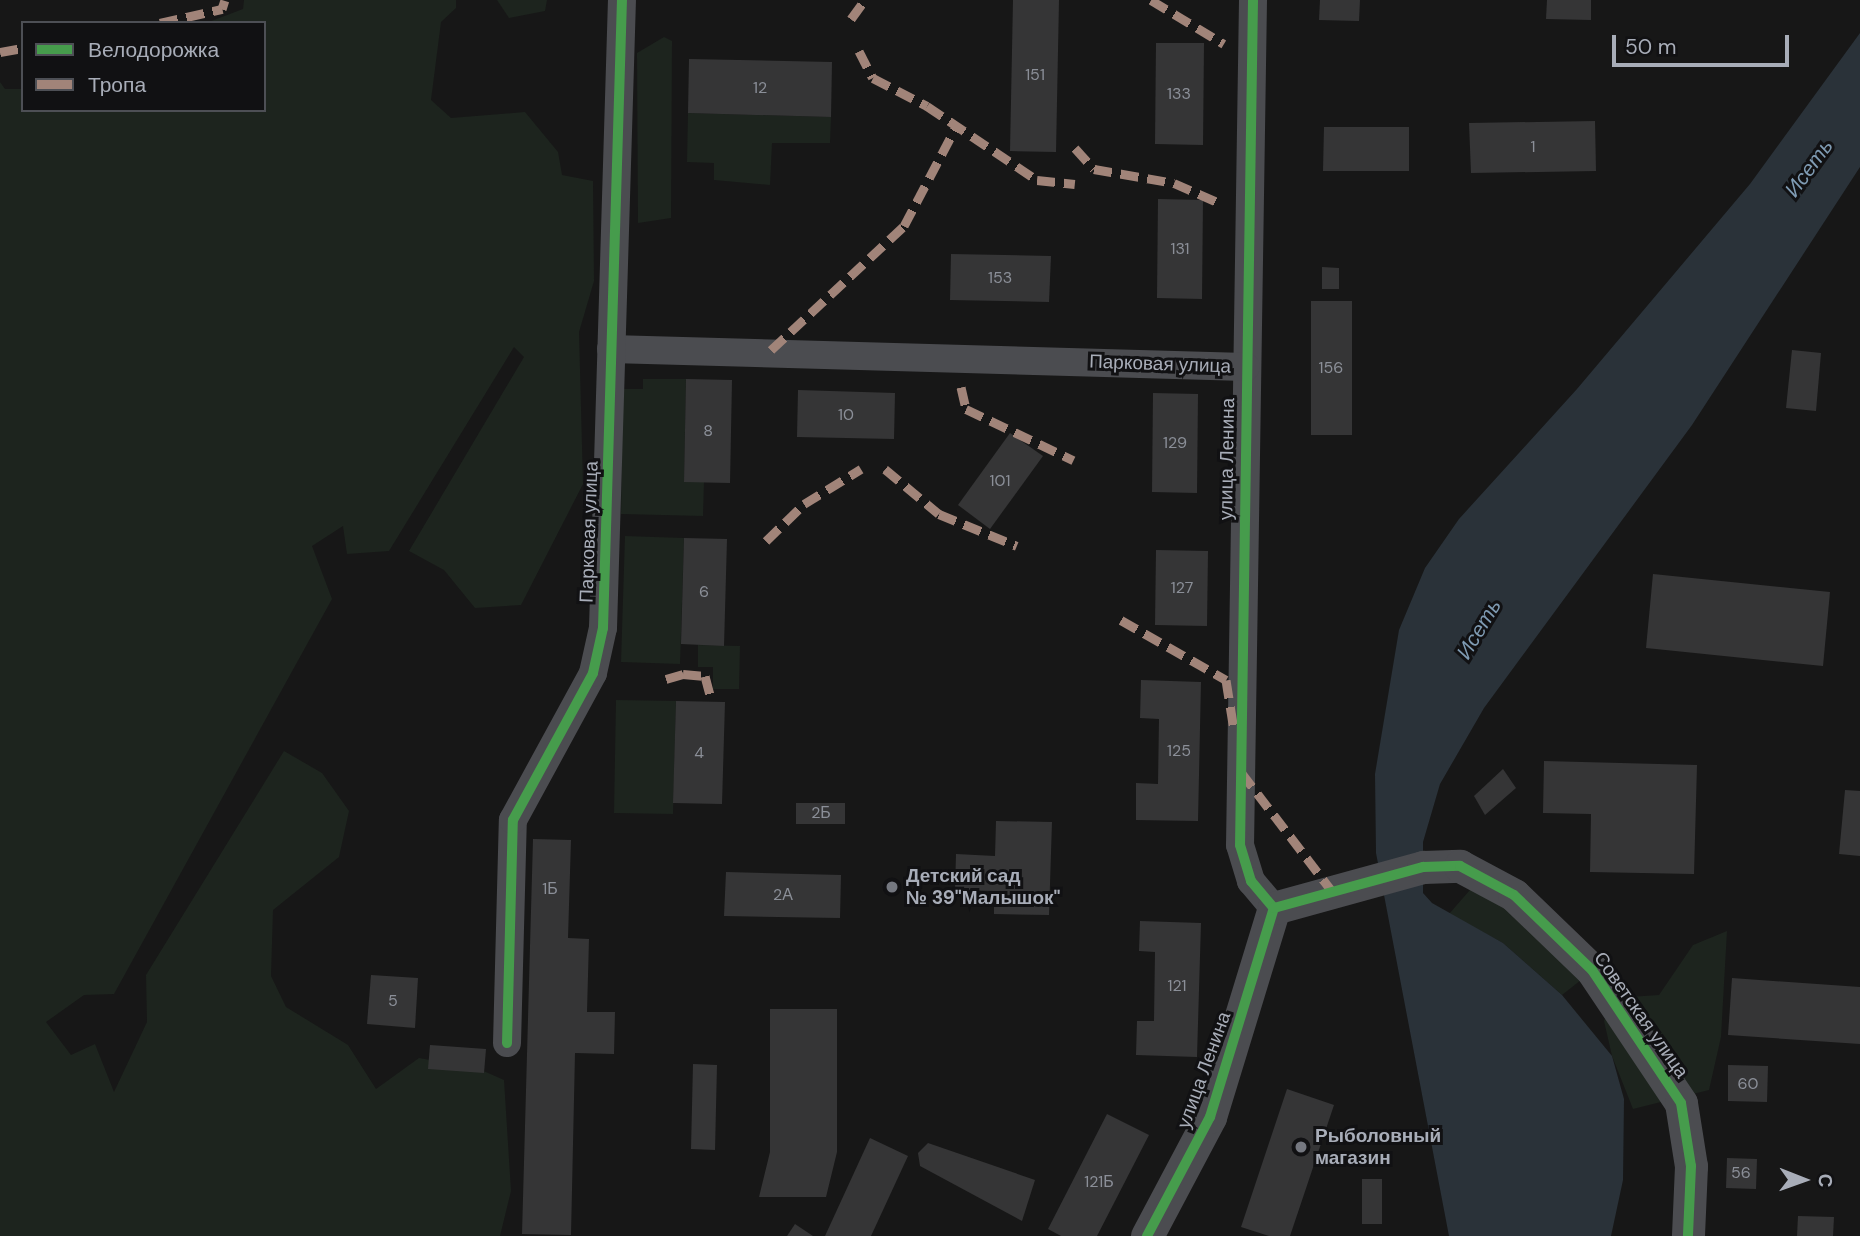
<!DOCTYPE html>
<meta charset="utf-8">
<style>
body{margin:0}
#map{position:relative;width:1860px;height:1236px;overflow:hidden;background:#171717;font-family:"DM Sans",sans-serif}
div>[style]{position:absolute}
.green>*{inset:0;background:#1d241e}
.water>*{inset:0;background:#2a3239}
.building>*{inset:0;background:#353536}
.minor>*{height:28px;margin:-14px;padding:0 14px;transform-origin:14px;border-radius:14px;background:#4b4c50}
.tertiary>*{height:33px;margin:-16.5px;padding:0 16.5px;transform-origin:16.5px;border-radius:16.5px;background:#4b4c50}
.quiet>*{height:9px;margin-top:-4.5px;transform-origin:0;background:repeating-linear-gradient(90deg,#a18479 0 18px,transparent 0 27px)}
.cycleway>*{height:10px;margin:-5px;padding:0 5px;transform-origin:5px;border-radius:5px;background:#469c4c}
.dots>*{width:19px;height:19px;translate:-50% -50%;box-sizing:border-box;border:4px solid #111113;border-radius:50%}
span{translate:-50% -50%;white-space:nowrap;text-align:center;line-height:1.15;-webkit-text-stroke:6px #111113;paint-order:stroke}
.number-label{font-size:16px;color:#8b8f98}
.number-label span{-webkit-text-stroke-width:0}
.street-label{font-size:19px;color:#a8adb8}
.poi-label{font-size:19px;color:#a8adb8;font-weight:700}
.left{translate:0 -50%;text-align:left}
.water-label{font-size:21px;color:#7f9bb3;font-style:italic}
.legend{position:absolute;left:21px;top:21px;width:245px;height:91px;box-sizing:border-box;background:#111113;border:2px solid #4d4f55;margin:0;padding:9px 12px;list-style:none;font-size:21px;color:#a8adb8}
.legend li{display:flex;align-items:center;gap:14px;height:35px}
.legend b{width:35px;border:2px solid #4d4f55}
.north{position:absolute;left:1769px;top:1145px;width:70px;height:70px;-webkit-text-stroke:5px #111113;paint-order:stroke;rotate:91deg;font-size:19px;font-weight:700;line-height:28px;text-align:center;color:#a8adb8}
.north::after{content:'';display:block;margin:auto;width:24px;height:32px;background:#a8adb8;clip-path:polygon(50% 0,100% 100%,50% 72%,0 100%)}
.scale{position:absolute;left:1612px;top:35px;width:177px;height:32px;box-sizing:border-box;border:4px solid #a8adb8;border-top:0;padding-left:9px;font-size:21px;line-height:24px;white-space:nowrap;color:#a8adb8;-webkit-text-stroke:5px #111113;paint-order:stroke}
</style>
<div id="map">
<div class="green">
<i style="clip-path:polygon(244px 0,456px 0,456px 8px,441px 22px,431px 100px,451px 118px,525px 112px,558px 152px,562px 175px,593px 181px,594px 281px,579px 332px,583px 484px,521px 605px,475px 608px,444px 570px,409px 551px,524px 357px,514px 347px,389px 551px,347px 554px,343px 526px,312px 546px,332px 599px,114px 994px,84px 995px,46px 1022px,71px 1055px,95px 1044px,114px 1092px,147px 1022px,146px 975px,284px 751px,322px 773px,349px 811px,339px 857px,273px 910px,271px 976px,286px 1007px,348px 1045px,376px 1089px,419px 1058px,479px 1069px,504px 1080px,511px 1191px,500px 1236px,0 1236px,0 82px,5px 89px,23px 89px,23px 110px,264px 110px,264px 23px,206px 23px,243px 9px)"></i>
<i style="clip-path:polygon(497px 0,547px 0,545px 11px,509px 18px)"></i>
<i style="clip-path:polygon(664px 37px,672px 41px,671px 218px,638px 223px,637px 53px)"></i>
<i style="clip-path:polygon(688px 113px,831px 117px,830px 143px,772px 143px,770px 185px,714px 180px,714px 163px,687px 162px)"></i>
<i style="clip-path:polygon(643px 379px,686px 379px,684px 482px,704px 482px,703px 516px,621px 514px,623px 389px,643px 389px)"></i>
<i style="clip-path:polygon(625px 536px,684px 538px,680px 664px,621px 662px)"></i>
<i style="clip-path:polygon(698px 645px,740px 646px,739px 689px,713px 689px,713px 667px,698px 667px)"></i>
<i style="clip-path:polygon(616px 700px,676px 701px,673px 814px,614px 813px)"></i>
<i style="clip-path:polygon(1476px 883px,1581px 954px,1581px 980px,1562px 995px,1503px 943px,1449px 914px)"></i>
<i style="clip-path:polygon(1727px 931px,1721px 1037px,1709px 1090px,1633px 1109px,1612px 1056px,1604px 1021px,1613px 998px,1659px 995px,1693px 945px)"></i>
</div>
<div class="water">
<i style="clip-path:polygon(1860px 33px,1860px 167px,1692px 425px,1484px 708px,1440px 784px,1423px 842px,1423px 893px,1432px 903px,1503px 943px,1562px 995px,1612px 1056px,1624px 1099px,1623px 1180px,1611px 1236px,1449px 1236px,1376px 853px,1375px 774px,1399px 630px,1425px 568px,1459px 519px,1577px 389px,1750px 184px)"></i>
</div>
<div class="building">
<i style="clip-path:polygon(1013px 0,1059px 0,1056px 152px,1010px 151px)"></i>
<i style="clip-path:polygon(1320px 0,1360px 0,1359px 21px,1319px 20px)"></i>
<i style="clip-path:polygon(1547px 0,1591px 0,1591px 20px,1546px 19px)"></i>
<i style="clip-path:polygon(1156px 43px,1204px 43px,1203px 145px,1155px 144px)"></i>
<i style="clip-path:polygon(689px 59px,832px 62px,831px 117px,688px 113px)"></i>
<i style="clip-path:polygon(1595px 121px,1596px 171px,1471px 173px,1469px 123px)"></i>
<i style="clip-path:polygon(1324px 127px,1409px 127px,1409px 171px,1323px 171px)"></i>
<i style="clip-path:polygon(1158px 199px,1203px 200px,1202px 299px,1157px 298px)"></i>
<i style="clip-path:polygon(951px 254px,1051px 256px,1049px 302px,950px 300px)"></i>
<i style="clip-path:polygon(1322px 267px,1339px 268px,1339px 289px,1322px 289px)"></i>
<i style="clip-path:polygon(1311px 301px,1352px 301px,1352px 435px,1311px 435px)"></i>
<i style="clip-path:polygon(1792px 350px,1821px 353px,1816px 411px,1786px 408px)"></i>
<i style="clip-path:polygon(686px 379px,732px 380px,730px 483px,684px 482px)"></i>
<i style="clip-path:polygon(798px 390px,895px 393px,894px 439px,797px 437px)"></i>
<i style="clip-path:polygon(1153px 393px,1198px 394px,1197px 493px,1152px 492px)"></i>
<i style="clip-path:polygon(1010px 433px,1043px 456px,990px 529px,958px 505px)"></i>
<i style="clip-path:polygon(684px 538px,727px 539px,724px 646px,681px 644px)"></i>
<i style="clip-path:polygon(1156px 550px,1208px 551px,1207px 626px,1155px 625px)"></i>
<i style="clip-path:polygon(1653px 574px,1830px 592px,1823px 666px,1646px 648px)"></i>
<i style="clip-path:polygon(1141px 680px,1201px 682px,1198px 821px,1136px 820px,1136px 783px,1158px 784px,1159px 719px,1140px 718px)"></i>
<i style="clip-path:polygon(676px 701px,725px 702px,722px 804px,673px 803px)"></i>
<i style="clip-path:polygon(1544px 761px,1697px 765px,1694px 874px,1590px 872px,1591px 814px,1543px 813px)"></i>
<i style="clip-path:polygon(1503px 769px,1516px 788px,1485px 815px,1474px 796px)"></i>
<i style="clip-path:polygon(1845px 790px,1860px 791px,1860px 856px,1839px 854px)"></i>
<i style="clip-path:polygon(796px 803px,845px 803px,845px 824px,796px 824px)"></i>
<i style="clip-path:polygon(996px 821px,1052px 822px,1049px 915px,994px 914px,994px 891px,955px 890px,956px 854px,995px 856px)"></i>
<i style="clip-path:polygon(533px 839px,571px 840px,568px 938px,589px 939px,587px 1012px,615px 1012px,614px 1054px,575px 1053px,571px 1235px,522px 1234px)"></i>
<i style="clip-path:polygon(726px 872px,841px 875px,840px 918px,724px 916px)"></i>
<i style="clip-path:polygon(1140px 921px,1201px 923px,1197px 1057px,1136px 1055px,1137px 1021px,1154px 1021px,1155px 952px,1139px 951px)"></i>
<i style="clip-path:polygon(371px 975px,418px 978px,415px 1028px,367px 1024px)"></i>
<i style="clip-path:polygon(1732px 978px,1860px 987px,1860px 1044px,1728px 1035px)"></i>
<i style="clip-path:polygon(770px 1009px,837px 1009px,837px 1152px,826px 1197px,759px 1197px,770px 1152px)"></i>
<i style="clip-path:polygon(430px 1045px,486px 1049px,484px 1073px,428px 1069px)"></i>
<i style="clip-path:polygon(693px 1064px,717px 1065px,715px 1150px,691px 1149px)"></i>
<i style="clip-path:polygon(1728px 1065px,1768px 1066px,1767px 1102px,1728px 1101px)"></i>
<i style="clip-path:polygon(1287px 1089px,1334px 1105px,1290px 1236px,1269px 1236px,1241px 1227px)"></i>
<i style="clip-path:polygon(1107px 1114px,1149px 1135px,1097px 1236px,1061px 1236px,1048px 1229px)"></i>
<i style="clip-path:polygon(870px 1138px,908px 1156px,871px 1236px,825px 1236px)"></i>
<i style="clip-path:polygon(928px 1143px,1035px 1180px,1022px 1221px,920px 1166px,918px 1153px)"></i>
<i style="clip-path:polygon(1727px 1158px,1757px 1159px,1756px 1189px,1726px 1188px)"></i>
<i style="clip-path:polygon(1362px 1179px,1382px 1179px,1382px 1224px,1362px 1224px)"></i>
<i style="clip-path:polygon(1798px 1216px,1834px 1217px,1833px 1236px,1797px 1236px)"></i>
<i style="clip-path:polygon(795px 1224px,813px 1236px,787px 1236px)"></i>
</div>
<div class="minor">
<i style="left:1253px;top:0;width:845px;rotate:90.88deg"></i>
<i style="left:1240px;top:845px;width:38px;rotate:73deg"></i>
<i style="left:1251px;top:881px;width:35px;rotate:50deg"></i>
<i style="left:611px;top:349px;width:635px;rotate:1.62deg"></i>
<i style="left:507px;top:1043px;width:223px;rotate:-88.5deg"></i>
<i style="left:513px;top:820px;width:167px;rotate:-61.4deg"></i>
<i style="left:593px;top:673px;width:46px;rotate:-77.5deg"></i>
<i style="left:603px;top:628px;width:628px;rotate:-88.27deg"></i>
</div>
<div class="tertiary">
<i style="left:1147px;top:1236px;width:135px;rotate:-62.1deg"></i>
<i style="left:1210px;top:1117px;width:219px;rotate:-73deg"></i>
<i style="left:1274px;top:908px;width:155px;rotate:-15.4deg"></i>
<i style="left:1423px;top:867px;width:37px;rotate:-2deg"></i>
<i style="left:1460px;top:866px;width:61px;rotate:28.2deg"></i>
<i style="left:1514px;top:895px;width:108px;rotate:43.9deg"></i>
<i style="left:1592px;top:970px;width:160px;rotate:56.2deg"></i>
<i style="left:1681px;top:1103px;width:64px;rotate:81deg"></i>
<i style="left:1691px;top:1166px;width:70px;rotate:92.5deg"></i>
</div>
<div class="quiet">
<i style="left:1151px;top:0;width:85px;rotate:31.1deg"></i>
<i style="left:851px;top:19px;width:24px;rotate:-54deg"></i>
<i style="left:160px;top:23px;width:64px;rotate:-12.7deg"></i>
<i style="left:222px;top:9px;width:9px;rotate:-72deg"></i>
<i style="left:859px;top:51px;width:30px;rotate:63deg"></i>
<i style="left:873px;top:78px;width:61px;rotate:27.4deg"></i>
<i style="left:927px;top:106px;width:133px;rotate:33.9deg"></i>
<i style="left:1037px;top:180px;width:38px;rotate:6deg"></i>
<i style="left:0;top:52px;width:23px;rotate:-10deg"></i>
<i style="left:1075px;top:148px;width:28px;rotate:48deg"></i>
<i style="left:1094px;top:169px;width:81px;rotate:9.9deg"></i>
<i style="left:1174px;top:183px;width:52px;rotate:23.6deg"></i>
<i style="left:771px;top:350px;width:182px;rotate:-43deg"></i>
<i style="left:904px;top:226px;width:110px;rotate:-62.3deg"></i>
<i style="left:961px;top:387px;width:23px;rotate:77deg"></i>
<i style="left:966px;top:409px;width:119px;rotate:25.5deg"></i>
<i style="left:885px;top:469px;width:70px;rotate:39.8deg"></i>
<i style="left:939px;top:514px;width:84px;rotate:22.3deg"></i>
<i style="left:766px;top:541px;width:53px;rotate:-44.2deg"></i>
<i style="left:804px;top:504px;width:67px;rotate:-31.6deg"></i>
<i style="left:1121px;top:620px;width:121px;rotate:29.7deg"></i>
<i style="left:1226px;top:680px;width:51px;rotate:80.9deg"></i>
<i style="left:666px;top:679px;width:18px;rotate:-16deg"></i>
<i style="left:683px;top:674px;width:22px;rotate:5deg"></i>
<i style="left:705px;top:676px;width:20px;rotate:75deg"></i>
<i style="left:1241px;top:772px;width:150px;rotate:52.6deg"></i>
</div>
<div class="cycleway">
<i style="left:1253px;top:0;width:845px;rotate:90.88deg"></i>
<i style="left:1240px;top:845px;width:38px;rotate:73deg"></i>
<i style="left:1251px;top:881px;width:35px;rotate:50deg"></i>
<i style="left:507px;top:1043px;width:223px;rotate:-88.5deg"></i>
<i style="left:513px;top:820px;width:167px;rotate:-61.4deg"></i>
<i style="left:593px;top:673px;width:46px;rotate:-77.5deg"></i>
<i style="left:603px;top:628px;width:628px;rotate:-88.27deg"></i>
<i style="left:1147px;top:1236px;width:135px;rotate:-62.1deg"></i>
<i style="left:1210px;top:1117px;width:219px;rotate:-73deg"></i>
<i style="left:1274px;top:908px;width:155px;rotate:-15.4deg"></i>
<i style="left:1423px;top:867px;width:37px;rotate:-2deg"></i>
<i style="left:1460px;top:866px;width:61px;rotate:28.2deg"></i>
<i style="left:1514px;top:895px;width:108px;rotate:43.9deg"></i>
<i style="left:1592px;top:970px;width:160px;rotate:56.2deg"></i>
<i style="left:1681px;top:1103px;width:64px;rotate:81deg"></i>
<i style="left:1691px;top:1166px;width:70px;rotate:92.5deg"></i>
</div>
<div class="dots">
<i style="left:892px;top:887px;background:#757880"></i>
<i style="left:1301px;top:1147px;background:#757880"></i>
</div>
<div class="number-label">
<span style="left:1035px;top:75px">151</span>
<span style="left:760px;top:88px">12</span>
<span style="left:1179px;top:94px">133</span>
<span style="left:1533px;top:147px">1</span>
<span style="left:1180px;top:249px">131</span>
<span style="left:1000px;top:278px">153</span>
<span style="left:1331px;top:368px">156</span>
<span style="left:846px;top:415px">10</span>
<span style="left:708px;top:431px">8</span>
<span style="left:1175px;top:443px">129</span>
<span style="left:1000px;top:481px">101</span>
<span style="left:1182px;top:588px">127</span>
<span style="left:704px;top:592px">6</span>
<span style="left:1179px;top:751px">125</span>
<span style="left:699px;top:753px">4</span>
<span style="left:821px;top:813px">2Б</span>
<span style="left:550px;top:889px">1Б</span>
<span style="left:783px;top:895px">2А</span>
<span style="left:1177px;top:986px">121</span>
<span style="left:393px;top:1001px">5</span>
<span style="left:1748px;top:1084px">60</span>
<span style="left:1741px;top:1173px">56</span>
<span style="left:1099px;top:1182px">121Б</span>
</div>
<div class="street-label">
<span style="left:1160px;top:364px;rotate:2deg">Парковая улица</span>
<span style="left:1227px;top:459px;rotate:-89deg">улица Ленина</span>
<span style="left:589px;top:532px;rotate:-88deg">Парковая улица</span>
<span style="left:1641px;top:1015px;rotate:55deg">Советская улица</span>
<span style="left:1204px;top:1070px;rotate:-70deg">улица Ленина</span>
</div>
<div class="poi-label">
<span class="left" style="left:906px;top:887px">Детский сад<br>№ 39"Малышок"</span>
<span class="left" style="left:1315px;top:1147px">Рыболовный<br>магазин</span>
</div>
<div class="water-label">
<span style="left:1809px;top:168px;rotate:-54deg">Исеть</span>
<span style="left:1479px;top:629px;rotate:-59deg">Исеть</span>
</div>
<ul class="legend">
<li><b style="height:9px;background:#469c4c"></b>Велодорожка</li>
<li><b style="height:9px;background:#a18479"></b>Тропа</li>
</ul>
<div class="north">С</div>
<div class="scale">50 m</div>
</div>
